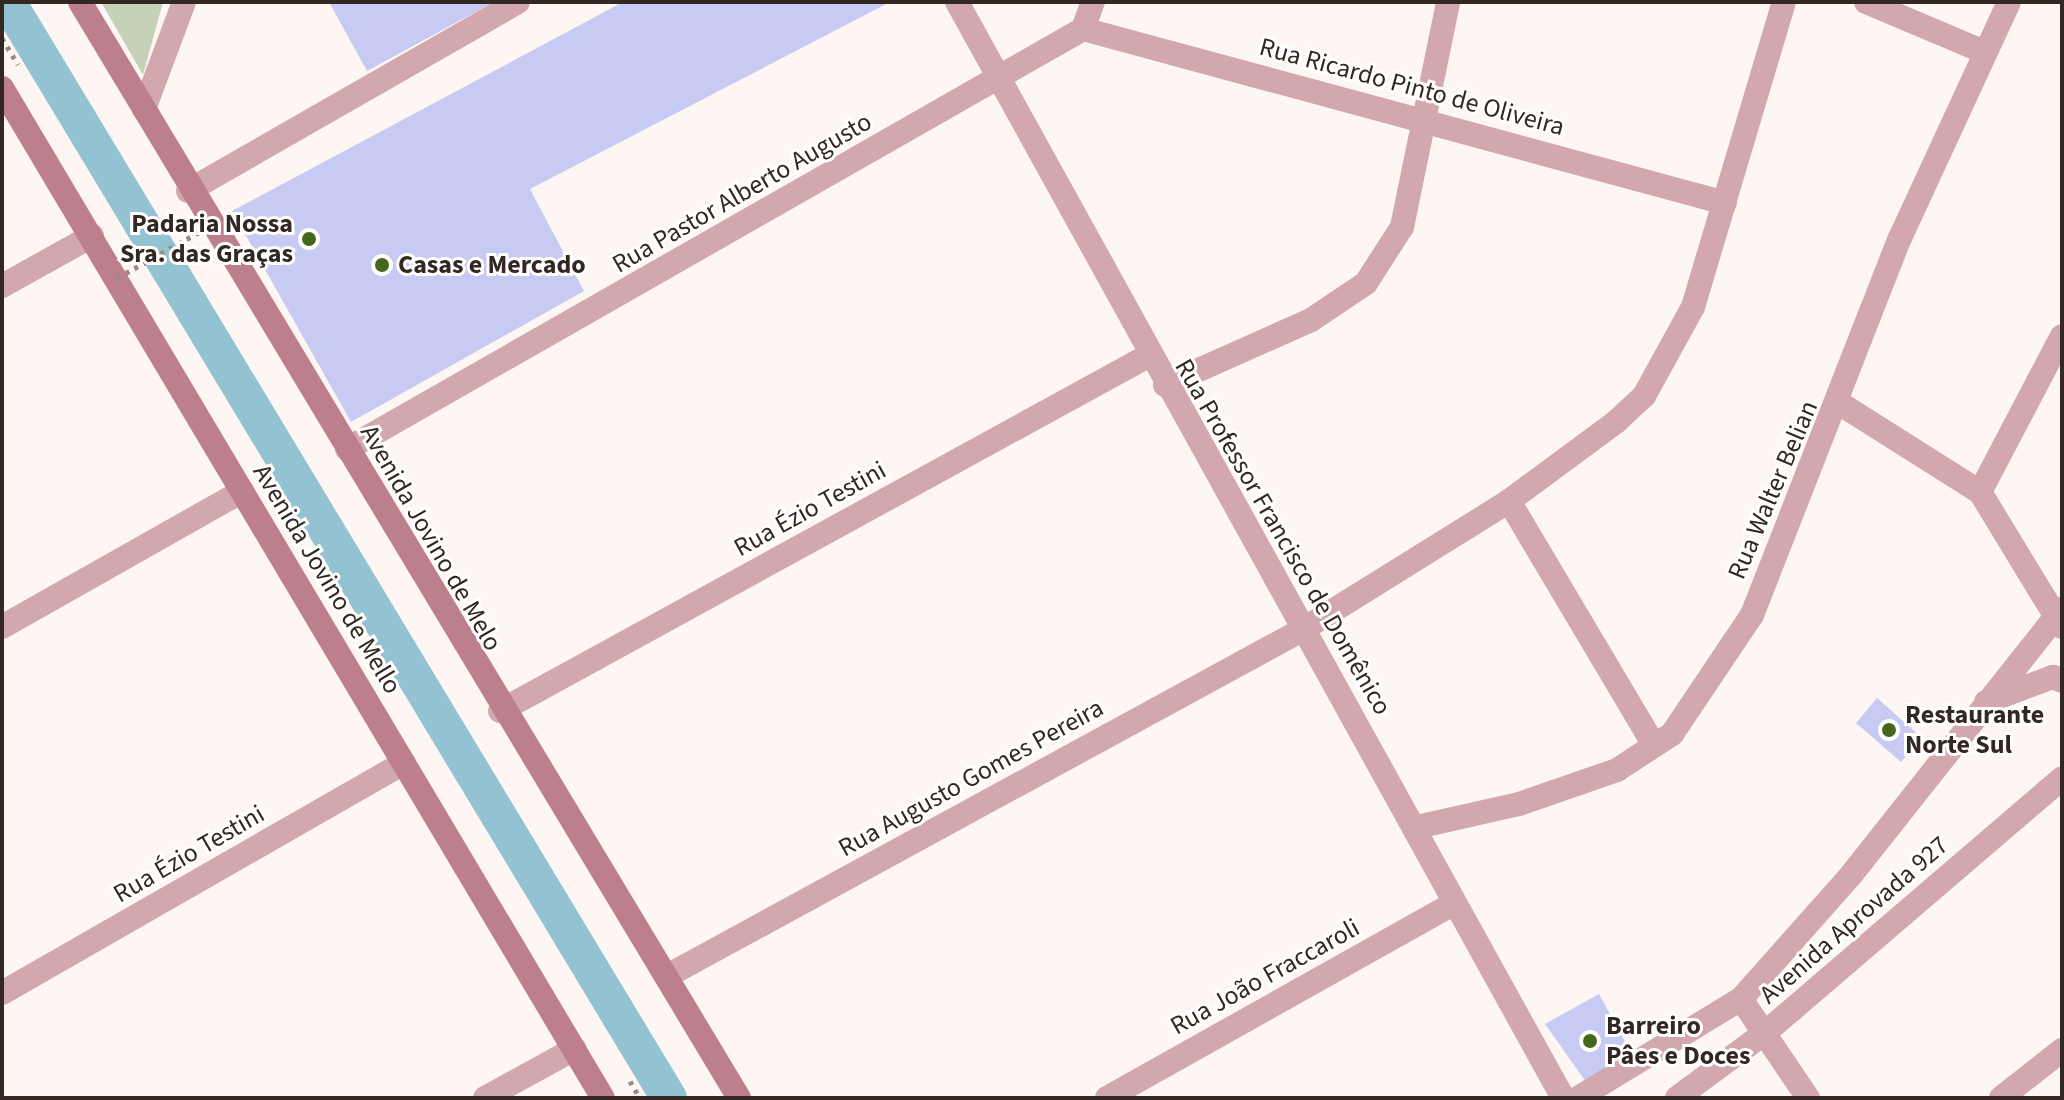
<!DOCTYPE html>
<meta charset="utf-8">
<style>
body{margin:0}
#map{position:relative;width:2064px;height:1100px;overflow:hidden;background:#fdf6f3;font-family:"Source Sans 3",sans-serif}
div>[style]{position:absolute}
.green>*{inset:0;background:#c6d2b8}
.canal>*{height:36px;margin:-18px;padding:0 18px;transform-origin:18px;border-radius:18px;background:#93c3d2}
.building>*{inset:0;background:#c7caf2}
.path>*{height:5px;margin-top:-2.5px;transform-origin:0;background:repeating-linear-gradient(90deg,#968c88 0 4px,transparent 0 10px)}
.street>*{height:24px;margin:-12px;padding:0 12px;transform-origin:12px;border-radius:12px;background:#d2a7ae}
.secondary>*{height:24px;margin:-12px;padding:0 12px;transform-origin:12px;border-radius:12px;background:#bd7f8b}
.path-bridge>*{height:5px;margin-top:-2.5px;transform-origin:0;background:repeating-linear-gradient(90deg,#968c88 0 4px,transparent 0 10px)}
.dots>*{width:22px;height:22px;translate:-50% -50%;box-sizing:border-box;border:4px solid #fff;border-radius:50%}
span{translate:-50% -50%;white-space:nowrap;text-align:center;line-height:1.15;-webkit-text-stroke:6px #fff;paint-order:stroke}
.street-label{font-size:26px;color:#332722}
.poi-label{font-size:26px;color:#332722;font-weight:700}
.right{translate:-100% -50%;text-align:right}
.left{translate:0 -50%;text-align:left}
.frame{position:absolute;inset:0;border:4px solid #332722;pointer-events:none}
</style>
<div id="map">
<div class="green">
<i style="clip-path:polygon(101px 2px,163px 2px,143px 75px)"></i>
</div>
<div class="canal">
<i style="left:8px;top:2px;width:1280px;rotate:58.91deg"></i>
</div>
<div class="building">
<i style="clip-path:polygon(329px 2px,494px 2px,367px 71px)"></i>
<i style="clip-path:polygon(623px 2px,890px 2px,530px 189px,584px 291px,351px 422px,232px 211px)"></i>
<i style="clip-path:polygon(1877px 698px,1922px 738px,1901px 762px,1856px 723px)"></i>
<i style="clip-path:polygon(1599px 994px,1634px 1058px,1586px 1082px,1545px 1024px)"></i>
</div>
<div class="path">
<i style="left:2px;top:38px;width:31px;rotate:59deg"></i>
<i style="left:630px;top:1081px;width:20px;rotate:60deg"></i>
</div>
<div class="street">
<i style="left:957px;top:2px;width:1252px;rotate:61.06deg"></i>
<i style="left:1866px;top:2px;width:126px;rotate:22.9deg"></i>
<i style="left:1083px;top:29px;width:665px;rotate:15.16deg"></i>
<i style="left:144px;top:109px;width:114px;rotate:-69.5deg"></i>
<i style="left:188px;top:191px;width:380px;rotate:-29.8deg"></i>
<i style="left:2px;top:286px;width:103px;rotate:-29.1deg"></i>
<i style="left:1165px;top:385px;width:160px;rotate:-24deg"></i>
<i style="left:1311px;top:320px;width:66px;rotate:-33.9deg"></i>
<i style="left:1366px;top:283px;width:67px;rotate:-57.3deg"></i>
<i style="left:1402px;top:227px;width:230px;rotate:-78.4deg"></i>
<i style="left:1839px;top:403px;width:167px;rotate:32.3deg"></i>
<i style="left:1980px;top:492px;width:158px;rotate:58.7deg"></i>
<i style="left:347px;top:449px;width:847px;rotate:-29.71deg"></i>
<i style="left:1083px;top:29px;width:29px;rotate:-70deg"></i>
<i style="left:1980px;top:492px;width:176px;rotate:-62.3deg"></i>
<i style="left:1509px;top:501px;width:284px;rotate:59.3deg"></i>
<i style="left:2px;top:627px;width:276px;rotate:-29.5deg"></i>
<i style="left:1986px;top:702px;width:72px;rotate:-20.5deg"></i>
<i style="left:2053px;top:677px;width:10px;rotate:24deg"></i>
<i style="left:500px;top:711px;width:739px;rotate:-28.72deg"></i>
<i style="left:1417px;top:827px;width:105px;rotate:-12.7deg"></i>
<i style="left:1519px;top:804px;width:104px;rotate:-19.1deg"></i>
<i style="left:1617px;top:770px;width:66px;rotate:-33.2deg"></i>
<i style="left:1672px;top:734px;width:143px;rotate:-56.1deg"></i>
<i style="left:1752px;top:615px;width:405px;rotate:-68.6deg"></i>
<i style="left:1900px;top:238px;width:260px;rotate:-65.2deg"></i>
<i style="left:667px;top:976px;width:723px;rotate:-28.59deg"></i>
<i style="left:1302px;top:630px;width:244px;rotate:-31.9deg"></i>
<i style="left:1509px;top:501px;width:134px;rotate:-36.5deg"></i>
<i style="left:1617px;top:421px;width:37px;rotate:-43deg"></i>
<i style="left:1644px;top:396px;width:102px;rotate:-61.2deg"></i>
<i style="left:1693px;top:307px;width:318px;rotate:-73.4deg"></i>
<i style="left:2px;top:993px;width:463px;rotate:-29.8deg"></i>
<i style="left:1741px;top:999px;width:120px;rotate:55.9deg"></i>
<i style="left:485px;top:1098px;width:102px;rotate:-28.8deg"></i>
<i style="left:1107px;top:1098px;width:394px;rotate:-29.3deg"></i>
<i style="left:1578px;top:1098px;width:191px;rotate:-31.3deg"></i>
<i style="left:1741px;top:999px;width:166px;rotate:-48.4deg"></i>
<i style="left:1851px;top:875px;width:340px;rotate:-51.6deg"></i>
<i style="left:1677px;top:1098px;width:111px;rotate:-36.6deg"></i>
<i style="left:1766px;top:1032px;width:390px;rotate:-40.6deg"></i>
<i style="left:2001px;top:1098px;width:78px;rotate:-38.2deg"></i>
</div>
<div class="secondary">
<i style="left:80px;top:2px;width:1279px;rotate:58.98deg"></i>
<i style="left:2px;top:88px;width:1175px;rotate:59.25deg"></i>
</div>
<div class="path-bridge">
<i style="left:117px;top:278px;width:107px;rotate:-29.2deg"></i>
</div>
<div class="dots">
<i style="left:309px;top:239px;background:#48661b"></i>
<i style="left:382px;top:265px;background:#48661b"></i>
<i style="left:1889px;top:730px;background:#48661b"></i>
<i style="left:1590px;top:1041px;background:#48661b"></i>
</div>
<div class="street-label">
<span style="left:1412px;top:87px;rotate:15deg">Rua Ricardo Pinto de Oliveira</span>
<span style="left:742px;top:193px;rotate:-30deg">Rua Pastor Alberto Augusto</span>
<span style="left:1773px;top:490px;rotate:-67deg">Rua Walter Belian</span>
<span style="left:810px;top:509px;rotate:-29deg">Rua Ézio Testini</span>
<span style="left:1283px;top:537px;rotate:60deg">Rua Professor Francisco de Domênico</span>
<span style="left:431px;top:538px;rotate:60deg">Avenida Jovino de Melo</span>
<span style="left:327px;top:579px;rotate:59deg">Avenida Jovino de Mello</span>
<span style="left:971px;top:778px;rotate:-29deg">Rua Augusto Gomes Pereira</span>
<span style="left:189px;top:854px;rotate:-30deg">Rua Ézio Testini</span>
<span style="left:1854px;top:920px;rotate:-41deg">Avenida Aprovada 927</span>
<span style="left:1265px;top:977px;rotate:-29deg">Rua João Fraccaroli</span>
</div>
<div class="poi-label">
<span class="right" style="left:293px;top:239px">Padaria Nossa<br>Sra. das Graças</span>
<span class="left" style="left:398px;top:265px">Casas e Mercado</span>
<span class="left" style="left:1905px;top:730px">Restaurante<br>Norte Sul</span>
<span class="left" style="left:1606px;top:1041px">Barreiro<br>Pâes e Doces</span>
</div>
<div class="frame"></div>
</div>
